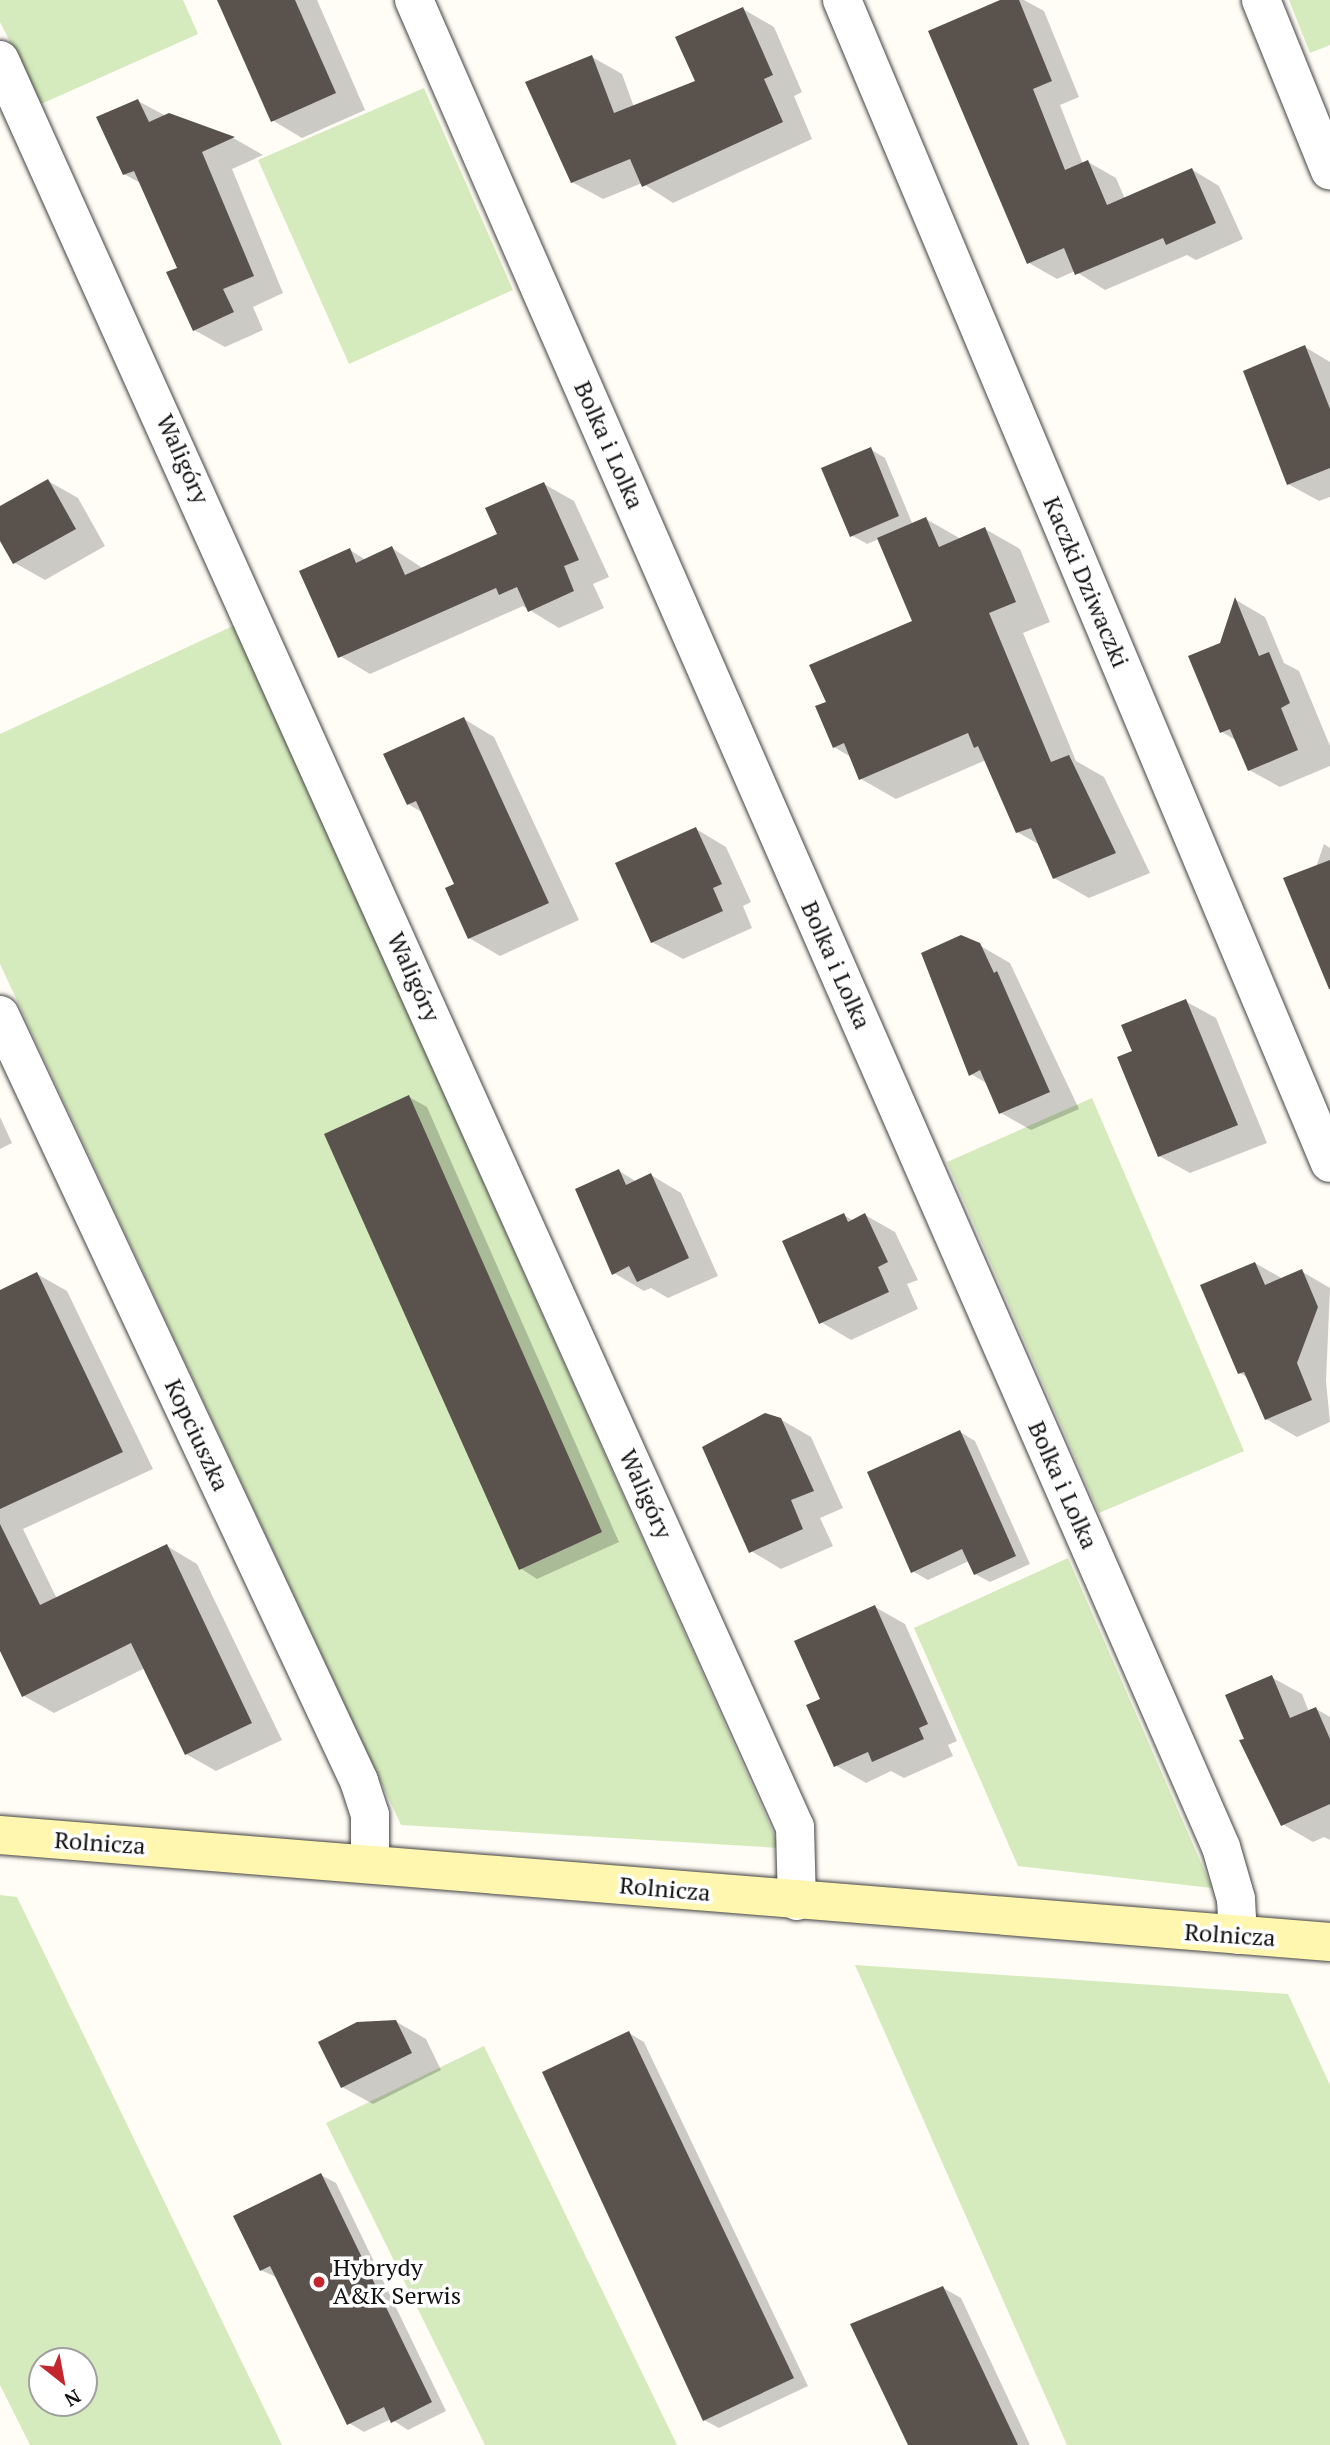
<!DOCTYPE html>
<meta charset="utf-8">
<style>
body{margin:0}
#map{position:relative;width:1330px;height:2445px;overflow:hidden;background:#fffdf5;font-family:"PT Serif",serif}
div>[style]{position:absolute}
.green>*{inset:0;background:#d5ebbd}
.shadow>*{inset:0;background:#0003}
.building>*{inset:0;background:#5a524d}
.roads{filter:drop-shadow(0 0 2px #444) drop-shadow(0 0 2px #444)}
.street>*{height:38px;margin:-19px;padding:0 19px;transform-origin:19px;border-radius:19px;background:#fff}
.secondary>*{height:38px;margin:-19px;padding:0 19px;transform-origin:19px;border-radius:19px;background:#fff6b0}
.dots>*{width:19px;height:19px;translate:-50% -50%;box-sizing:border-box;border:4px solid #fff;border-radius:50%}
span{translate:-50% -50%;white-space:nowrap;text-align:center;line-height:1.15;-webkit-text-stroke:7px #fff;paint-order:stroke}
.street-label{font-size:24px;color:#111}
.poi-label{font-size:24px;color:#111}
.left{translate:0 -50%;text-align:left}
.north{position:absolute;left:28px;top:2347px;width:70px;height:70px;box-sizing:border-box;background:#fff;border:2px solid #a0a0a0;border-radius:50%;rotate:149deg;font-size:19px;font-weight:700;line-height:28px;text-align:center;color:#111}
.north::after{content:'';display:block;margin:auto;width:24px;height:32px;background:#c4262e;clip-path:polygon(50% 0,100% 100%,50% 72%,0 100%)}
</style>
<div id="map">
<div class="green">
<i style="clip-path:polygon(0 0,183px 0,198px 34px,41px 104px,0 22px)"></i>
<i style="clip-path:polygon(1289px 0,1330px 0,1330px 45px,1310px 53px)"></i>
<i style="clip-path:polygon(424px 88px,513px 290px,349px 364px,258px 160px)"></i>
<i style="clip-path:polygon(235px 625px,780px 1848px,401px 1825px,0 964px,0 734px)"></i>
<i style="clip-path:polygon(1092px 1098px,1244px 1451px,1099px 1513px,947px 1162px)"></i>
<i style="clip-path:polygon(1068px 1558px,1212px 1888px,1018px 1866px,914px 1628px)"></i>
<i style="clip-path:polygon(evenodd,0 1895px,17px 1897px,282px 2445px,30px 2445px,0 2385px,0 1895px,42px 2361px,84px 2361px,84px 2403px,42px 2403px,42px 2361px)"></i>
<i style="clip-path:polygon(855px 1965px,1288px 1994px,1330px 2085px,1330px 2445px,1067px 2445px)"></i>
<i style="clip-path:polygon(484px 2046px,677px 2445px,485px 2445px,326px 2123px)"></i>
</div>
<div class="shadow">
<i style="clip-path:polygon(248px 0,317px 0,365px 110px,302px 138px,272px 120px)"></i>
<i style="clip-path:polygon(1005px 0,1024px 0,1044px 11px,1079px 97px,1060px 105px,1083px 164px,1088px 162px,1116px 178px,1125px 199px,1191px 169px,1219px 186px,1243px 239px,1196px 260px,1187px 255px,1105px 290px,1075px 271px,1057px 279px,1029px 263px)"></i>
<i style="clip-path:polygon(743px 9px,774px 27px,802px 92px,794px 96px,812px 139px,673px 203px,642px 183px,603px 199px,572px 182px,592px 57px,622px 74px,634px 107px,697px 82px)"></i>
<i style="clip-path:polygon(138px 101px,166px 116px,235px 139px,263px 155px,232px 169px,283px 293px,253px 307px,263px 330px,225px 347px,194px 330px,180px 269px,142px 184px,124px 174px)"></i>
<i style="clip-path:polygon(1305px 347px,1330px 362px,1330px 497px,1319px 501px,1288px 484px)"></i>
<i style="clip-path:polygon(870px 449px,885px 458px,913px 525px,926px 519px,961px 539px,985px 529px,1020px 549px,1050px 622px,1023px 633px,1076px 761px,1104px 777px,1150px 873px,1089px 898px,1054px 878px,1040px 845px,1017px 832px,986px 760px,896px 799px,861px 779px,851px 757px,834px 747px,828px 703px,914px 622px,879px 539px,867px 544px,851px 535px)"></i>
<i style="clip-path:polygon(48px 481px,78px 498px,105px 546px,45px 580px,15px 563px,0 537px,0 508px)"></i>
<i style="clip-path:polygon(544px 484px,574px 501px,609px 577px,593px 584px,604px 608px,559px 628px,523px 606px,370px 674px,340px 656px,350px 550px,366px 560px,392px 548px,424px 569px,499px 535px)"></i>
<i style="clip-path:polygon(1236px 600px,1265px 617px,1284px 663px,1299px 671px,1330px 746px,1330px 766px,1280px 787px,1249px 770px,1237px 741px,1222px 732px,1221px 644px)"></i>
<i style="clip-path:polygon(464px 719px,494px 737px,579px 920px,500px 956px,469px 938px,457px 885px,423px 813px,408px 804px)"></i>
<i style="clip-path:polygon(696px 829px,726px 847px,751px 902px,743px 906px,752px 928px,683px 959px,652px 942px)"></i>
<i style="clip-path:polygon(1324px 844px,1330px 848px,1330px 961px,1316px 867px)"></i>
<i style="clip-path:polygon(979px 945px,1010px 963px,1079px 1109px,1031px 1130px,1001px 1113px,988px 1084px,971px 1074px)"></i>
<i style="clip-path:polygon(1185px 1001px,1216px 1018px,1267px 1143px,1190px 1173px,1159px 1156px,1134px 1051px)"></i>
<i style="clip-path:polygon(409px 1097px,427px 1107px,619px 1542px,537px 1579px,520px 1568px)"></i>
<i style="clip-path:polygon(0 1117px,12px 1143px,0 1149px)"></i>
<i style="clip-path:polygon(619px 1171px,637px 1182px,651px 1175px,681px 1193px,718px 1276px,668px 1298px,651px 1288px,644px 1291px,614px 1273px)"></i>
<i style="clip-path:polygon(844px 1215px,854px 1221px,865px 1215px,895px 1232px,918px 1280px,907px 1284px,918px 1309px,851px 1340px,821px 1322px)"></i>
<i style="clip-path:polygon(1255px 1263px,1283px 1279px,1301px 1271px,1330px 1288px,1326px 1381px,1330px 1422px,1297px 1437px,1266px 1419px,1248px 1378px,1240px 1373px)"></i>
<i style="clip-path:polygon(37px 1274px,67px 1291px,153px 1469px,23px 1529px,57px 1599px,167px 1546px,197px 1564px,282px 1740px,216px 1771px,186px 1754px,145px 1668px,54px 1713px,24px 1696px,0 1646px,0 1292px)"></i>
<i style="clip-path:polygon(780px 1419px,811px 1437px,843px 1508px,820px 1518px,833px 1546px,781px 1569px,751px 1551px)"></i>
<i style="clip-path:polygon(960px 1432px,975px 1441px,1030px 1564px,990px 1582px,975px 1574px,969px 1561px,928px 1580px,912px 1571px)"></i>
<i style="clip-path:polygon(875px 1607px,905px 1624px,957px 1741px,948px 1745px,953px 1756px,904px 1778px,891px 1771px,866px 1783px,835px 1765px,822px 1700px)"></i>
<i style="clip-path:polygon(1271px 1677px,1302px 1694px,1309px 1712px,1316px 1709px,1330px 1717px,1330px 1840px,1324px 1837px,1313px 1842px,1282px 1824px,1246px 1740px)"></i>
<i style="clip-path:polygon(395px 2021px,426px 2039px,441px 2070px,373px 2104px,342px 2087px)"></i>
<i style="clip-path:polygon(629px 2033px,644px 2042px,808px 2386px,719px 2428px,704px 2420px)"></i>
<i style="clip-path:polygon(321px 2175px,336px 2183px,446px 2411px,408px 2430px,391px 2419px,364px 2432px,349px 2423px,278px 2278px,261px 2270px)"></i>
<i style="clip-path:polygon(943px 2288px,961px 2298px,1030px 2445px,910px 2445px)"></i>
</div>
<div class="building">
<i style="clip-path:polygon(217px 0,295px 0,336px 93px,271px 122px)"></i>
<i style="clip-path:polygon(1000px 0,1019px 0,1052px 81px,1033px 89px,1065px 170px,1088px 160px,1107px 205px,1192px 168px,1216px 223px,1166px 245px,1163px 238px,1075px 275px,1064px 248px,1027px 264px,928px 31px)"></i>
<i style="clip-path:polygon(743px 7px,773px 75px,764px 79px,783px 122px,642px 187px,630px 159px,571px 183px,525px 82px,592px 55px,614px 113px,695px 81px,675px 37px)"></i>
<i style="clip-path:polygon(138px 99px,149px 122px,169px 113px,235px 137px,202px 152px,254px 276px,223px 289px,234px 312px,193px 331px,166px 272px,177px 268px,134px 171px,123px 175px,96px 117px)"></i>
<i style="clip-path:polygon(1305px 345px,1330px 409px,1330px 468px,1287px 485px,1243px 371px)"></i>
<i style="clip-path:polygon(871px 447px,899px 516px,850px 537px,821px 468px)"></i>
<i style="clip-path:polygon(48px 479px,76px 529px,13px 564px,0 541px,0 506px)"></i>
<i style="clip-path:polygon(544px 482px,579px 560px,564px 566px,574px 591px,528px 612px,517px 587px,499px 595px,496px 588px,338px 658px,299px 571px,350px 548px,356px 563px,392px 546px,405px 575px,497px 534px,485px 508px)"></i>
<i style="clip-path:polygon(926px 517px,939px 547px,985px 527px,1016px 602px,989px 613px,1051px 762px,1069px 755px,1116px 853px,1053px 879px,1031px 828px,1016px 833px,978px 746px,974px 748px,968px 733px,859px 780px,844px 743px,833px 748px,815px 706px,826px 702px,809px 665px,912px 621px,877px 538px)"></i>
<i style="clip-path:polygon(1235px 597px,1259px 656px,1269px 652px,1290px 703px,1281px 708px,1298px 750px,1248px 771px,1230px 729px,1220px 733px,1188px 656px,1220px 643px)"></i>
<i style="clip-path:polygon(464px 717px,549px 903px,468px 939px,445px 888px,454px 884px,416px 801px,407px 805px,383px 754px)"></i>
<i style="clip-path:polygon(696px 827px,722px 884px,713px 888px,723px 911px,651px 943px,615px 863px)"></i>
<i style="clip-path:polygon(1330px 860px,1330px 989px,1329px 989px,1283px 878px)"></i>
<i style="clip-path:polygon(961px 935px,980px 943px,994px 973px,997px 971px,1050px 1092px,999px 1114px,980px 1070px,969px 1076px,921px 953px)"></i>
<i style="clip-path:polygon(1186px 999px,1238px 1125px,1158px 1157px,1117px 1057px,1132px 1051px,1121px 1025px)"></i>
<i style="clip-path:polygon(409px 1095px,602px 1532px,519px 1570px,324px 1134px)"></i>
<i style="clip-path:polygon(619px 1169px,626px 1185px,651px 1173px,689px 1258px,637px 1282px,629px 1266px,612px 1275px,575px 1189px)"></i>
<i style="clip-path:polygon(844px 1213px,848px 1222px,865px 1213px,888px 1262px,878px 1267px,889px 1292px,819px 1324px,782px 1241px)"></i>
<i style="clip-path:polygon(1255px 1262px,1265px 1285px,1302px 1269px,1318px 1307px,1297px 1363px,1312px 1400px,1265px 1420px,1244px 1372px,1238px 1374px,1200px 1285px)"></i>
<i style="clip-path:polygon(37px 1272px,123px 1452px,0 1509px,0 1290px)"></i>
<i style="clip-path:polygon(765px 1413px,781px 1418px,814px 1491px,791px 1500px,803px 1529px,749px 1553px,702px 1447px)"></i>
<i style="clip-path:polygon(960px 1430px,1016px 1556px,974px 1575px,962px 1549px,911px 1573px,867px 1472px)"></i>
<i style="clip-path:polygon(0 1524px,40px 1605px,167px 1544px,252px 1723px,185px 1755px,131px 1643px,22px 1697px,0 1651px)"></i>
<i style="clip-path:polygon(875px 1605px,928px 1724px,919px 1728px,924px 1739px,872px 1762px,868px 1752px,834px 1767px,806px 1705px,820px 1699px,794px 1641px)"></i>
<i style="clip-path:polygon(1272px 1675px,1290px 1718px,1316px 1707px,1330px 1739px,1330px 1804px,1281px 1826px,1239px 1740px,1244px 1739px,1225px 1695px)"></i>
<i style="clip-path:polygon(396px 2020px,412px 2053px,341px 2088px,318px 2042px,357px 2022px)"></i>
<i style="clip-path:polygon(629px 2031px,794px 2378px,703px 2421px,542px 2072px)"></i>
<i style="clip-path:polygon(321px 2173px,432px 2402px,391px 2423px,384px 2407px,347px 2425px,270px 2266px,260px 2271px,233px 2216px)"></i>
<i style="clip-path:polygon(943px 2286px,1018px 2445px,908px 2445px,850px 2324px)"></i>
</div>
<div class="roads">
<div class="street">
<i style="left:414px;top:0;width:2016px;rotate:66.4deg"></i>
<i style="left:1221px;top:1847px;width:54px;rotate:73.9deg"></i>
<i style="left:1236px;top:1899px;width:36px;rotate:87deg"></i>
<i style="left:842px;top:0;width:1261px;rotate:67.24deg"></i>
<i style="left:1261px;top:0;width:184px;rotate:68deg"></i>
<i style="left:0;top:60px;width:1938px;rotate:65.78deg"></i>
<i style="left:795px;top:1827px;width:74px;rotate:88.5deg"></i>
<i style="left:0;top:1015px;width:846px;rotate:64.89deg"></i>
<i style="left:359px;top:1781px;width:36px;rotate:72deg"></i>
<i style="left:370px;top:1815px;width:47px;rotate:90deg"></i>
</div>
<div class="secondary">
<i style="left:0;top:1835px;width:1334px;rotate:4.6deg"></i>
</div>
</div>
<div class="dots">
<i style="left:319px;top:2282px;background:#c4262e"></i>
</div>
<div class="street-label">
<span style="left:609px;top:445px;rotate:66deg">Bolka i Lolka</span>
<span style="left:183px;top:459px;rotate:66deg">Waligóry</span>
<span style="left:1086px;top:582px;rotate:67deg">Kaczki Dziwaczki</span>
<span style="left:836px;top:965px;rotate:66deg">Bolka i Lolka</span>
<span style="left:414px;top:977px;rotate:66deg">Waligóry</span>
<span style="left:197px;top:1435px;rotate:65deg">Kopciuszka</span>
<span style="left:1063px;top:1485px;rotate:66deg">Bolka i Lolka</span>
<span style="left:646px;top:1494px;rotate:66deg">Waligóry</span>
<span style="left:100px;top:1843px;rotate:4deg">Rolnicza</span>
<span style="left:665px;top:1889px;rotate:5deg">Rolnicza</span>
<span style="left:1230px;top:1935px;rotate:4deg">Rolnicza</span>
</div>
<div class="poi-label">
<span class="left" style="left:333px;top:2282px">Hybrydy<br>A&amp;K Serwis</span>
</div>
<div class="north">N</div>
</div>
